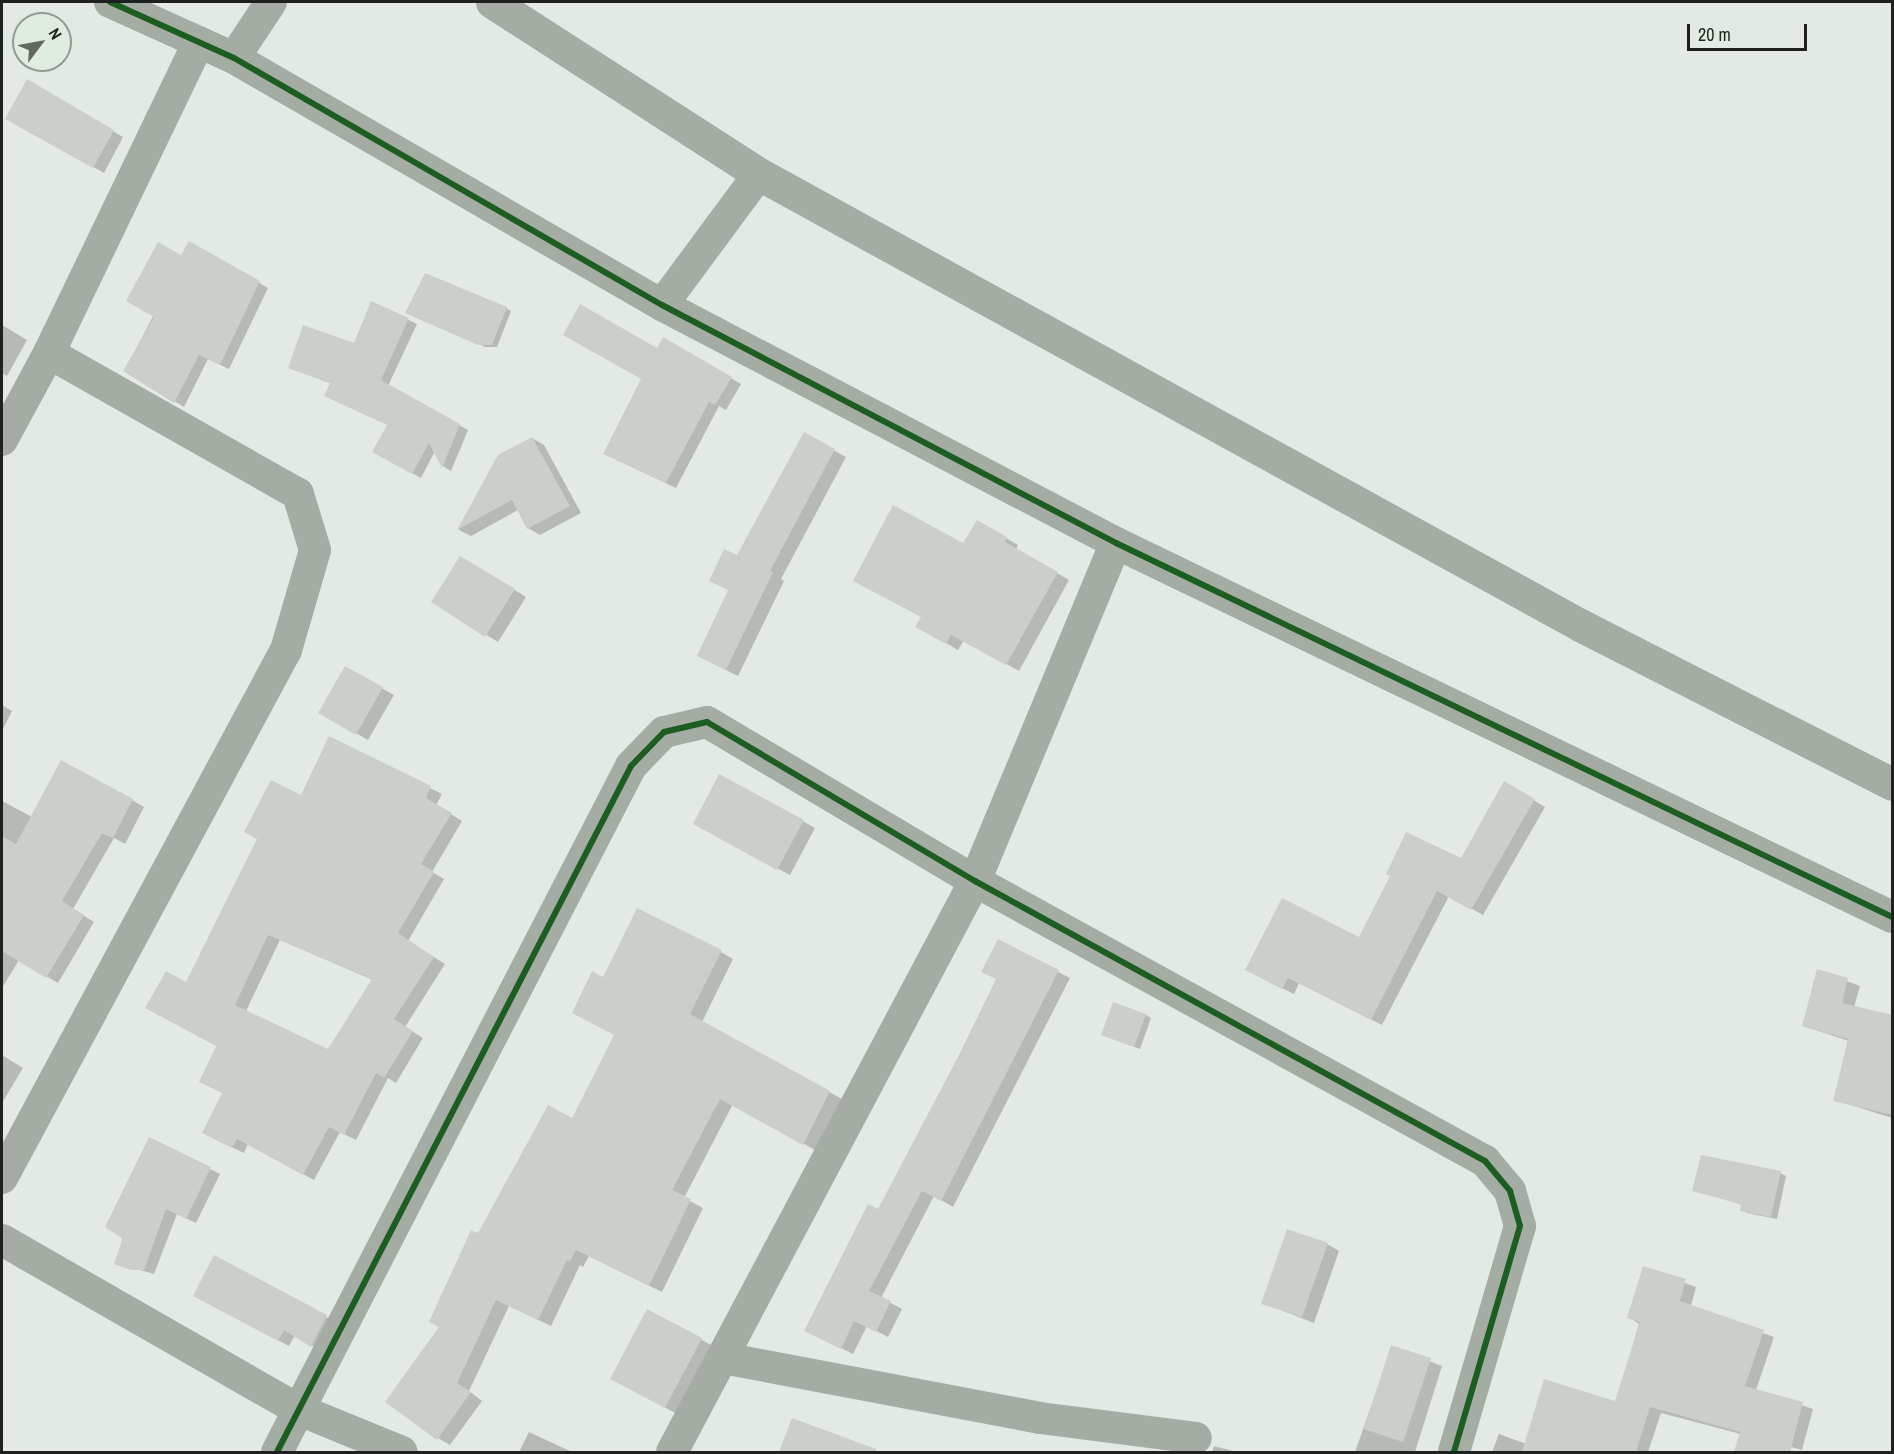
<!DOCTYPE html>
<style>
body{margin:0}
#map{position:relative;width:1894px;height:1454px;overflow:hidden;background:#e3e9e3;font-family:"Archivo Narrow",sans-serif}
div>[style]{position:absolute}
.shadow>*{inset:0;background:#0003}
.building>*{inset:0;background:#cacfca}
.minor>*{height:32px;margin:-16px;padding:0 16px;transform-origin:16px;border-radius:16px;background:#a4aca4}
.tertiary>*{height:33px;margin:-16.5px;padding:0 16.5px;transform-origin:16.5px;border-radius:16.5px;background:#a4aca4}
.cycleway>*{height:6px;margin:-3px;padding:0 3px;transform-origin:3px;border-radius:3px;background:#1b5e20}
span{translate:-50% -50%;white-space:nowrap;text-align:center;line-height:1.15;-webkit-text-stroke:6px #e0ece0;paint-order:stroke}
.frame{position:absolute;inset:0;border:3px solid #1e221e;pointer-events:none}
.north{position:absolute;left:12px;top:12px;width:60px;height:60px;box-sizing:border-box;background:#e0ece0;border:2px solid #929b92;border-radius:50%;rotate:58deg;font-size:16px;font-weight:700;line-height:24px;text-align:center;color:#1e221e}
.north::after{content:'';display:block;margin:auto;width:21px;height:27px;background:#636863;clip-path:polygon(50% 0,100% 100%,50% 72%,0 100%)}
.scale{position:absolute;left:1687px;top:24px;width:120px;height:27px;box-sizing:border-box;border:3px solid #1e221e;border-top:0;padding-left:8px;font-size:18px;line-height:21px;white-space:nowrap;color:#1e221e;-webkit-text-stroke:4px #e0ece0;paint-order:stroke}
</style>
<div id="map">
<div class="shadow">
<i style="clip-path:polygon(28px 81px,123px 137px,104px 173px,7px 119px)"></i>
<i style="clip-path:polygon(190px 244px,268px 288px,229px 369px,208px 359px,184px 407px,125px 371px)"></i>
<i style="clip-path:polygon(372px 303px,417px 324px,388px 386px,468px 430px,451px 471px,444px 467px,435px 451px,421px 478px,374px 452px,388px 425px,332px 384px,290px 368px,355px 345px)"></i>
<i style="clip-path:polygon(506px 308px,511px 311px,497px 347px,485px 347px,412px 316px)"></i>
<i style="clip-path:polygon(2px 325px,27px 340px,7px 376px,2px 373px)"></i>
<i style="clip-path:polygon(663px 339px,741px 384px,726px 410px,719px 406px,676px 488px,615px 459px,643px 379px)"></i>
<i style="clip-path:polygon(804px 434px,846px 457px,781px 579px,784px 581px,738px 676px,710px 662px,738px 557px)"></i>
<i style="clip-path:polygon(532px 438px,544px 445px,581px 513px,540px 535px,528px 528px,518px 510px,471px 536px,459px 530px,499px 456px)"></i>
<i style="clip-path:polygon(978px 522px,1018px 545px,1016px 550px,1069px 580px,1019px 671px,964px 640px,958px 650px,917px 626px)"></i>
<i style="clip-path:polygon(473px 564px,526px 597px,498px 642px,433px 602px)"></i>
<i style="clip-path:polygon(346px 668px,394px 695px,368px 740px,320px 712px)"></i>
<i style="clip-path:polygon(2px 705px,12px 711px,2px 731px)"></i>
<i style="clip-path:polygon(evenodd,329px 738px,442px 794px,436px 805px,462px 821px,432px 872px,444px 879px,408px 941px,445px 964px,405px 1027px,423px 1038px,396px 1083px,388px 1078px,356px 1140px,340px 1132px,314px 1180px,248px 1144px,244px 1153px,215px 1139px,223px 1093px,201px 1082px,218px 1046px,187px 984px,301px 797px,329px 738px,280px 940px,373px 980px,329px 1051px,246px 1011px,280px 940px)"></i>
<i style="clip-path:polygon(720px 776px,815px 828px,790px 875px,706px 830px)"></i>
<i style="clip-path:polygon(1505px 783px,1545px 807px,1483px 915px,1449px 896px,1382px 1025px,1299px 983px,1294px 994px,1258px 976px,1359px 939px,1392px 876px,1462px 860px)"></i>
<i style="clip-path:polygon(132px 800px,144px 807px,125px 844px,114px 838px,73px 909px,94px 922px,58px 983px,19px 960px,2px 988px,2px 801px,32px 817px)"></i>
<i style="clip-path:polygon(998px 941px,1070px 978px,953px 1207px,934px 1196px,881px 1298px,902px 1309px,888px 1337px,867px 1326px,853px 1354px,818px 1337px,998px 979px)"></i>
<i style="clip-path:polygon(721px 952px,733px 959px,702px 1022px,842px 1099px,815px 1150px,733px 1104px,684px 1198px,703px 1208px,662px 1292px,589px 1256px,583px 1267px,580px 1265px,551px 1326px,509px 1306px,469px 1391px,482px 1401px,450px 1445px,438px 1438px,440px 1327px,479px 1235px,573px 1120px,616px 1035px,604px 979px)"></i>
<i style="clip-path:polygon(1818px 971px,1860px 986px,1854px 1007px,1892px 1017px,1892px 1118px,1835px 1100px,1849px 1041px,1803px 1026px)"></i>
<i style="clip-path:polygon(1146px 1015px,1151px 1018px,1140px 1049px,1108px 1037px)"></i>
<i style="clip-path:polygon(2px 1055px,23px 1068px,2px 1103px)"></i>
<i style="clip-path:polygon(150px 1139px,220px 1174px,196px 1223px,177px 1214px,154px 1274px,116px 1263px)"></i>
<i style="clip-path:polygon(1780px 1173px,1786px 1176px,1777px 1219px,1747px 1213px,1742px 1210px,1743px 1205px,1693px 1190px)"></i>
<i style="clip-path:polygon(1327px 1244px,1339px 1251px,1314px 1323px,1263px 1303px)"></i>
<i style="clip-path:polygon(215px 1257px,337px 1323px,322px 1352px,295px 1335px,289px 1346px,206px 1302px)"></i>
<i style="clip-path:polygon(1644px 1268px,1696px 1287px,1691px 1306px,1774px 1337px,1756px 1390px,1813px 1409px,1802px 1450px,1791px 1447px,1790px 1452px,1736px 1452px,1741px 1434px,1661px 1413px,1648px 1452px,1492px 1452px,1499px 1434px,1527px 1444px,1616px 1403px,1639px 1324px,1629px 1317px)"></i>
<i style="clip-path:polygon(648px 1311px,713px 1346px,677px 1414px,624px 1385px)"></i>
<i style="clip-path:polygon(1392px 1347px,1442px 1366px,1415px 1452px,1355px 1452px)"></i>
<i style="clip-path:polygon(793px 1419px,845px 1442px,841px 1452px,780px 1452px)"></i>
<i style="clip-path:polygon(529px 1432px,572px 1452px,519px 1452px)"></i>
<i style="clip-path:polygon(1214px 1446px,1237px 1452px,1212px 1452px)"></i>
</div>
<div class="building">
<i style="clip-path:polygon(27px 79px,114px 130px,93px 168px,5px 119px)"></i>
<i style="clip-path:polygon(189px 241px,260px 281px,220px 365px,199px 355px,174px 403px,123px 371px,154px 317px,126px 301px,158px 242px,181px 255px)"></i>
<i style="clip-path:polygon(425px 273px,507px 307px,492px 345px,478px 345px,405px 313px)"></i>
<i style="clip-path:polygon(371px 301px,409px 318px,381px 380px,460px 424px,442px 468px,429px 443px,412px 474px,372px 452px,387px 425px,324px 396px,330px 383px,288px 368px,303px 325px,354px 343px)"></i>
<i style="clip-path:polygon(580px 304px,657px 348px,663px 337px,732px 377px,715px 405px,709px 402px,666px 483px,603px 454px,641px 379px,563px 335px)"></i>
<i style="clip-path:polygon(804px 432px,835px 449px,770px 571px,773px 572px,726px 670px,697px 656px,728px 590px,709px 581px,724px 549px,737px 555px)"></i>
<i style="clip-path:polygon(532px 437px,570px 506px,527px 529px,512px 500px,457px 530px,498px 455px)"></i>
<i style="clip-path:polygon(893px 505px,963px 543px,977px 520px,1007px 537px,1005px 542px,1058px 572px,1006px 665px,951px 635px,946px 644px,915px 627px,921px 617px,853px 581px)"></i>
<i style="clip-path:polygon(460px 556px,515px 589px,485px 637px,431px 602px)"></i>
<i style="clip-path:polygon(345px 666px,383px 687px,356px 735px,318px 713px)"></i>
<i style="clip-path:polygon(evenodd,329px 736px,431px 786px,426px 798px,452px 813px,421px 864px,434px 872px,398px 933px,434px 957px,394px 1019px,413px 1031px,384px 1078px,376px 1073px,344px 1135px,329px 1127px,303px 1175px,237px 1139px,232px 1148px,202px 1133px,222px 1093px,199px 1082px,216px 1046px,145px 1008px,166px 971px,186px 982px,257px 839px,244px 832px,271px 780px,301px 795px,329px 736px,268px 935px,372px 979px,328px 1049px,235px 1005px,268px 935px)"></i>
<i style="clip-path:polygon(61px 760px,133px 799px,113px 838px,102px 833px,62px 901px,84px 915px,46px 978px,2px 951px,2px 836px,16px 844px)"></i>
<i style="clip-path:polygon(719px 774px,804px 820px,777px 870px,693px 824px)"></i>
<i style="clip-path:polygon(1504px 781px,1535px 799px,1471px 910px,1437px 891px,1371px 1020px,1288px 978px,1282px 989px,1245px 970px,1282px 898px,1359px 937px,1390px 876px,1386px 874px,1406px 832px,1461px 858px)"></i>
<i style="clip-path:polygon(637px 908px,722px 950px,690px 1014px,830px 1091px,803px 1145px,720px 1099px,672px 1190px,691px 1199px,649px 1286px,576px 1250px,570px 1261px,567px 1260px,538px 1320px,496px 1300px,457px 1383px,471px 1392px,437px 1440px,385px 1402px,439px 1327px,429px 1322px,471px 1230px,478px 1233px,548px 1105px,572px 1118px,614px 1035px,572px 1013px,592px 971px,603px 977px)"></i>
<i style="clip-path:polygon(998px 939px,1059px 970px,941px 1201px,922px 1191px,869px 1291px,891px 1301px,876px 1332px,854px 1321px,841px 1349px,804px 1331px,868px 1204px,878px 1209px,960px 1053px,996px 979px,981px 972px)"></i>
<i style="clip-path:polygon(1817px 969px,1848px 978px,1842px 1003px,1893px 1015px,1893px 1115px,1833px 1101px,1848px 1039px,1802px 1026px)"></i>
<i style="clip-path:polygon(1113px 1002px,1146px 1014px,1134px 1047px,1101px 1035px)"></i>
<i style="clip-path:polygon(149px 1137px,211px 1167px,186px 1219px,166px 1209px,144px 1270px,131px 1270px,114px 1264px,123px 1239px,105px 1227px)"></i>
<i style="clip-path:polygon(1701px 1155px,1781px 1171px,1771px 1217px,1740px 1211px,1741px 1204px,1692px 1191px)"></i>
<i style="clip-path:polygon(1287px 1229px,1328px 1243px,1302px 1317px,1261px 1304px)"></i>
<i style="clip-path:polygon(214px 1255px,327px 1315px,311px 1347px,284px 1330px,278px 1341px,193px 1296px)"></i>
<i style="clip-path:polygon(1643px 1266px,1686px 1279px,1680px 1301px,1764px 1330px,1745px 1386px,1803px 1402px,1790px 1452px,1734px 1452px,1740px 1432px,1650px 1407px,1636px 1452px,1522px 1452px,1544px 1379px,1615px 1401px,1640px 1322px,1627px 1318px)"></i>
<i style="clip-path:polygon(647px 1309px,702px 1338px,665px 1408px,610px 1379px)"></i>
<i style="clip-path:polygon(1391px 1345px,1431px 1358px,1403px 1442px,1364px 1429px)"></i>
<i style="clip-path:polygon(792px 1418px,876px 1449px,876px 1452px,779px 1452px)"></i>
</div>
<div class="minor">
<i style="left:110px;top:2px;width:136px;rotate:24.3deg"></i>
<i style="left:234px;top:58px;width:494px;rotate:30deg"></i>
<i style="left:662px;top:305px;width:513px;rotate:27.66deg"></i>
<i style="left:1116px;top:543px;width:861px;rotate:25.73deg"></i>
<i style="left:234px;top:58px;width:67px;rotate:-56.5deg"></i>
<i style="left:662px;top:305px;width:163px;rotate:-53.5deg"></i>
<i style="left:2px;top:440px;width:99px;rotate:-61.6deg"></i>
<i style="left:2px;top:1178px;width:600px;rotate:-61.73deg"></i>
<i style="left:286px;top:650px;width:104px;rotate:-73.8deg"></i>
<i style="left:315px;top:550px;width:59px;rotate:-106.9deg"></i>
<i style="left:298px;top:494px;width:286px;rotate:-150.5deg"></i>
<i style="left:49px;top:353px;width:345px;rotate:-64.3deg"></i>
<i style="left:2px;top:1240px;width:340px;rotate:29.8deg"></i>
<i style="left:297px;top:1409px;width:113px;rotate:22.3deg"></i>
<i style="left:723px;top:1358px;width:323px;rotate:10.7deg"></i>
<i style="left:1040px;top:1418px;width:157px;rotate:7.3deg"></i>
<i style="left:277px;top:1452px;width:772px;rotate:-62.7deg"></i>
<i style="left:631px;top:766px;width:47px;rotate:-45.9deg"></i>
<i style="left:664px;top:732px;width:44px;rotate:-13.1deg"></i>
<i style="left:707px;top:722px;width:312px;rotate:30.7deg"></i>
<i style="left:975px;top:881px;width:582px;rotate:28.77deg"></i>
<i style="left:1485px;top:1161px;width:39px;rotate:50deg"></i>
<i style="left:1510px;top:1191px;width:36px;rotate:74deg"></i>
<i style="left:1520px;top:1226px;width:235px;rotate:106.3deg"></i>
<i style="left:672px;top:1452px;width:646px;rotate:-62.05deg"></i>
<i style="left:975px;top:881px;width:366px;rotate:-67.4deg"></i>
</div>
<div class="tertiary">
<i style="left:492px;top:2px;width:318px;rotate:32.8deg"></i>
<i style="left:759px;top:174px;width:937px;rotate:28.78deg"></i>
<i style="left:1580px;top:625px;width:350px;rotate:27deg"></i>
</div>
<div class="cycleway">
<i style="left:110px;top:2px;width:136px;rotate:24.3deg"></i>
<i style="left:234px;top:58px;width:494px;rotate:30deg"></i>
<i style="left:662px;top:305px;width:513px;rotate:27.66deg"></i>
<i style="left:1116px;top:543px;width:861px;rotate:25.73deg"></i>
<i style="left:277px;top:1452px;width:772px;rotate:-62.7deg"></i>
<i style="left:631px;top:766px;width:47px;rotate:-45.9deg"></i>
<i style="left:664px;top:732px;width:44px;rotate:-13.1deg"></i>
<i style="left:707px;top:722px;width:312px;rotate:30.7deg"></i>
<i style="left:975px;top:881px;width:582px;rotate:28.77deg"></i>
<i style="left:1485px;top:1161px;width:39px;rotate:50deg"></i>
<i style="left:1510px;top:1191px;width:36px;rotate:74deg"></i>
<i style="left:1520px;top:1226px;width:235px;rotate:106.3deg"></i>
</div>
<div class="frame"></div>
<div class="north">N</div>
<div class="scale">20 m</div>
</div>
